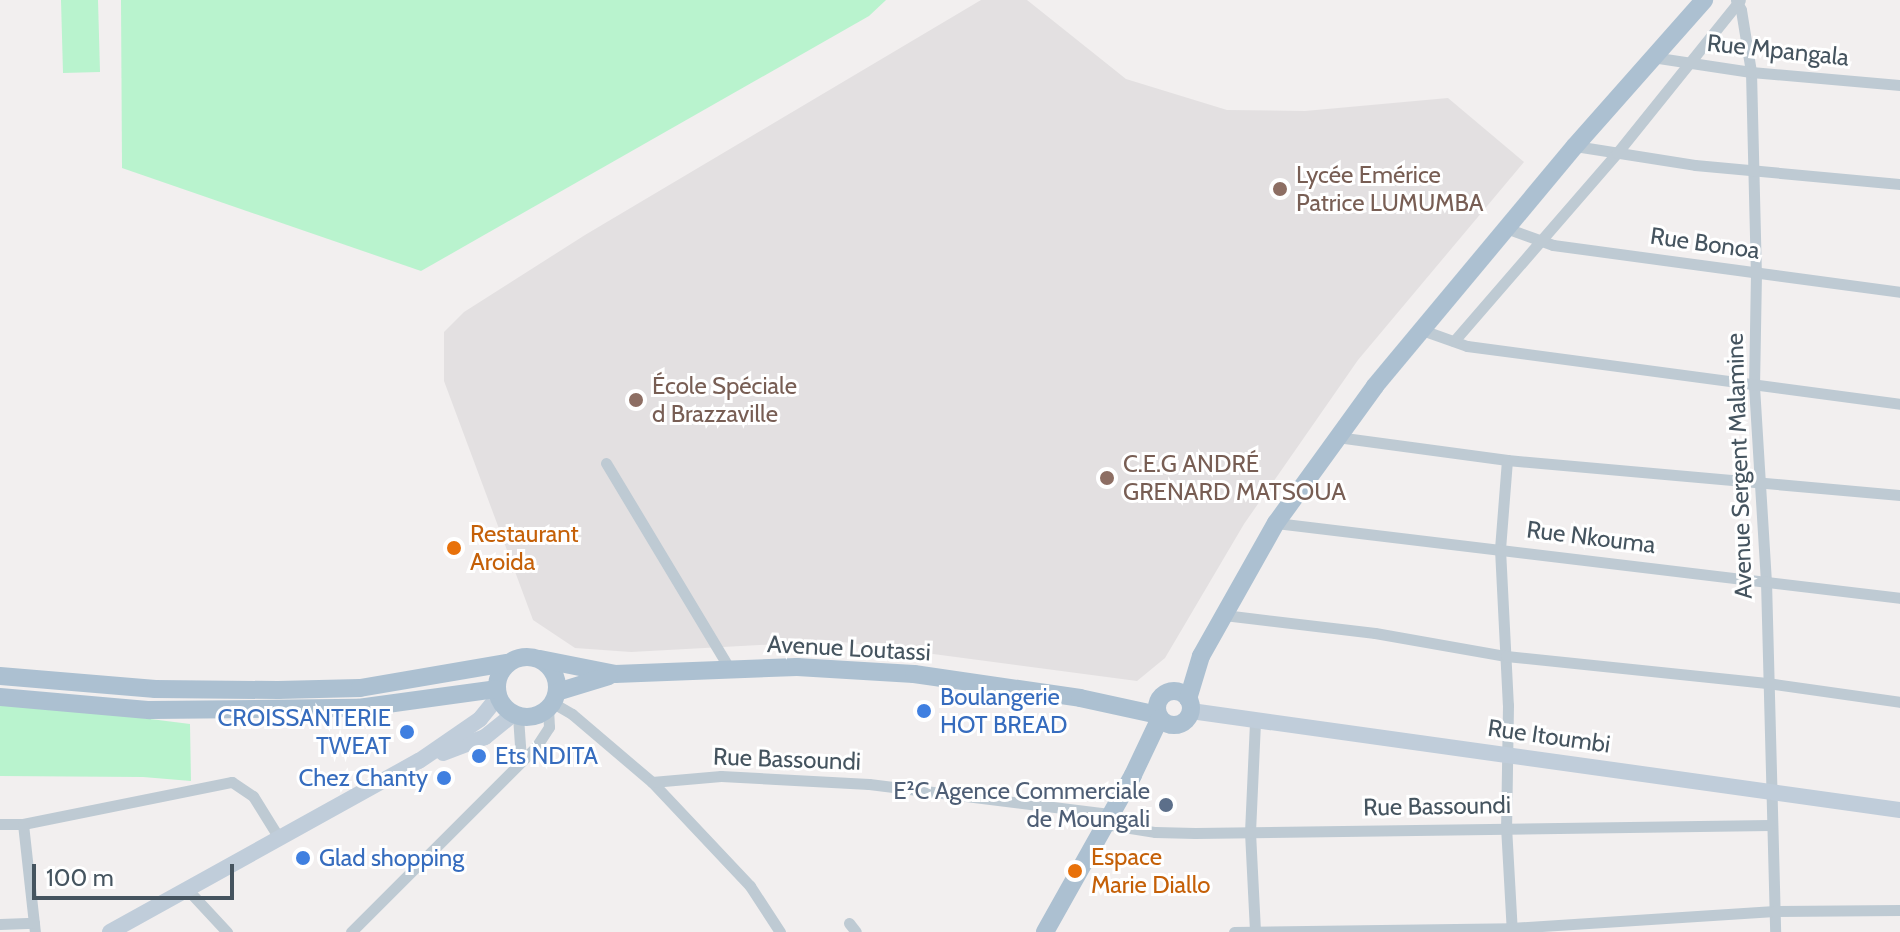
<!DOCTYPE html>
<meta charset="utf-8">
<style>
body{margin:0}
#map{position:relative;width:1900px;height:932px;overflow:hidden;background:#f2efef;font-family:Cabin,sans-serif}
div>[style]{position:absolute}
.education>*{inset:0;background:#e3e0e1}
.green>*{inset:0;background:#b9f3ce}
.street>*{height:11px;margin:-5.5px;padding:0 5.5px;transform-origin:5.5px;border-radius:5.5px;background:#becad3}
.secondary>*{height:16px;margin:-8px;padding:0 8px;transform-origin:8px;border-radius:8px;background:#c0cdda}
.primary>*{height:18px;margin:-9px;padding:0 9px;transform-origin:9px;border-radius:9px;background:#acc0d1}
.primary>.ring{margin:-9px;padding:0;box-sizing:content-box;background:none;border:18px solid #acc0d1;border-radius:50%}
.dots>*{width:22px;height:22px;translate:-50% -50%;box-sizing:border-box;border:4px solid #fff;border-radius:50%}
span{translate:-50% -50%;white-space:nowrap;text-align:center;line-height:1.15;-webkit-text-stroke:6px #fff;paint-order:stroke}
.street-label{font-size:24px;color:#45545f}
.education-label{font-size:24px;color:#785e54}
.left{translate:0 -50%;text-align:left}
.food-label{font-size:24px;color:#c56008}
.shop-label{font-size:24px;color:#366cbe}
.right{translate:-100% -50%;text-align:right}
.service-label{font-size:24px;color:#4e5e75}
.scale{position:absolute;left:32px;top:864px;width:202px;height:36px;box-sizing:border-box;border:4px solid #45545f;border-top:0;padding-left:10px;font-size:24px;line-height:28px;white-space:nowrap;color:#45545f;-webkit-text-stroke:6px #fff;paint-order:stroke}
</style>
<div id="map">
<div class="education">
<i style="clip-path:polygon(981px 0,1027px 0,1126px 79px,1227px 110px,1305px 111px,1448px 98px,1524px 162px,1358px 360px,1244px 524px,1165px 658px,1137px 681px,835px 641px,631px 652px,575px 648px,533px 620px,444px 381px,444px 332px,464px 312px,585px 235px)"></i>
</div>
<div class="green">
<i style="clip-path:polygon(61px 0,98px 0,100px 72px,63px 73px)"></i>
<i style="clip-path:polygon(121px 0,886px 0,869px 16px,421px 271px,122px 168px)"></i>
<i style="clip-path:polygon(0 700px,190px 724px,191px 781px,143px 777px,0 776px)"></i>
</div>
<div class="street">
<i style="left:1736px;top:0;width:11px;rotate:63deg"></i>
<i style="left:1741px;top:10px;width:63px;rotate:80.8deg"></i>
<i style="left:1751px;top:72px;width:201px;rotate:88.6deg"></i>
<i style="left:1756px;top:273px;width:113px;rotate:91deg"></i>
<i style="left:1754px;top:386px;width:195px;rotate:86.5deg"></i>
<i style="left:1766px;top:581px;width:351px;rotate:88.5deg"></i>
<i style="left:1652px;top:57px;width:100px;rotate:8.6deg"></i>
<i style="left:1751px;top:72px;width:150px;rotate:5deg"></i>
<i style="left:1575px;top:146px;width:121px;rotate:9deg"></i>
<i style="left:1695px;top:165px;width:206px;rotate:5.3deg"></i>
<i style="left:1506px;top:228px;width:50px;rotate:19.9deg"></i>
<i style="left:1553px;top:245px;width:350px;rotate:7.7deg"></i>
<i style="left:1422px;top:330px;width:48px;rotate:19.6deg"></i>
<i style="left:1467px;top:346px;width:437px;rotate:7.6deg"></i>
<i style="left:1454px;top:341px;width:249px;rotate:-49.1deg"></i>
<i style="left:1617px;top:153px;width:196px;rotate:-51.2deg"></i>
<i style="left:1337px;top:437px;width:172px;rotate:7.7deg"></i>
<i style="left:1507px;top:460px;width:395px;rotate:5.1deg"></i>
<i style="left:1507px;top:460px;width:89px;rotate:94.5deg"></i>
<i style="left:1500px;top:549px;width:156px;rotate:87.1deg"></i>
<i style="left:1508px;top:705px;width:121px;rotate:90.9deg"></i>
<i style="left:1506px;top:826px;width:106px;rotate:86.8deg"></i>
<i style="left:606px;top:463px;width:240px;rotate:59deg"></i>
<i style="left:1276px;top:523px;width:628px;rotate:6.85deg"></i>
<i style="left:1224px;top:615px;width:152px;rotate:6.8deg"></i>
<i style="left:1375px;top:633px;width:133px;rotate:10deg"></i>
<i style="left:1506px;top:656px;width:262px;rotate:5.9deg"></i>
<i style="left:1767px;top:683px;width:134px;rotate:8.1deg"></i>
<i style="left:553px;top:703px;width:22px;rotate:30deg"></i>
<i style="left:572px;top:714px;width:105px;rotate:40.4deg"></i>
<i style="left:652px;top:782px;width:143px;rotate:46.7deg"></i>
<i style="left:750px;top:886px;width:55px;rotate:56.9deg"></i>
<i style="left:518px;top:716px;width:44px;rotate:86.1deg"></i>
<i style="left:1255px;top:722px;width:110px;rotate:92.6deg"></i>
<i style="left:1250px;top:832px;width:100px;rotate:87.1deg"></i>
<i style="left:652px;top:782px;width:69px;rotate:-5deg"></i>
<i style="left:721px;top:776px;width:148px;rotate:3.1deg"></i>
<i style="left:869px;top:784px;width:244px;rotate:7.1deg"></i>
<i style="left:0;top:824px;width:23px"></i>
<i style="left:23px;top:824px;width:213px;rotate:-11.4deg"></i>
<i style="left:232px;top:782px;width:25px;rotate:34deg"></i>
<i style="left:253px;top:796px;width:49px;rotate:58.2deg"></i>
<i style="left:23px;top:824px;width:109px;rotate:83.7deg"></i>
<i style="left:1105px;top:824px;width:51px;rotate:9.1deg"></i>
<i style="left:1155px;top:832px;width:40px;rotate:1.4deg"></i>
<i style="left:1195px;top:833px;width:575px;rotate:-0.8deg"></i>
<i style="left:187px;top:889px;width:59px;rotate:47.1deg"></i>
<i style="left:849px;top:923px;width:11px;rotate:52deg"></i>
<i style="left:0;top:924px;width:34px;rotate:-2deg"></i>
<i style="left:351px;top:932px;width:262px;rotate:-45deg"></i>
<i style="left:536px;top:747px;width:24px;rotate:-57deg"></i>
<i style="left:549px;top:727px;width:18px;rotate:-93deg"></i>
<i style="left:1234px;top:932px;width:277px;rotate:-0.8deg"></i>
<i style="left:1511px;top:928px;width:264px;rotate:-3.7deg"></i>
<i style="left:1774px;top:911px;width:126px;rotate:-0.5deg"></i>
</div>
<div class="secondary">
<i style="left:1191px;top:711px;width:716px;rotate:7.95deg"></i>
<i style="left:443px;top:753px;width:45px;rotate:-20.9deg"></i>
<i style="left:485px;top:737px;width:36px;rotate:-39deg"></i>
<i style="left:110px;top:932px;width:353px;rotate:-29deg"></i>
<i style="left:419px;top:761px;width:74px;rotate:-34.5deg"></i>
<i style="left:480px;top:719px;width:28px;rotate:-51deg"></i>
</div>
<div class="primary">
<i class="ring" style="left:497px;top:657px;width:42px;height:42px"></i>
<i style="left:540px;top:659px;width:76px;rotate:11.3deg"></i>
<i style="left:615px;top:674px;width:182px;rotate:-2.2deg"></i>
<i style="left:797px;top:667px;width:117px;rotate:3.4deg"></i>
<i style="left:914px;top:674px;width:168px;rotate:8.2deg"></i>
<i style="left:1080px;top:698px;width:80px;rotate:12.3deg"></i>
<i style="left:0;top:676px;width:156px;rotate:4.8deg"></i>
<i style="left:155px;top:689px;width:123px;rotate:0.5deg"></i>
<i style="left:278px;top:690px;width:82px;rotate:-1.4deg"></i>
<i style="left:360px;top:688px;width:149px;rotate:-9.7deg"></i>
<i class="ring" style="left:1157px;top:691px;width:16px;height:16px"></i>
<i style="left:557px;top:692px;width:54px;rotate:-17.1deg"></i>
<i style="left:0;top:697px;width:151px;rotate:5deg"></i>
<i style="left:150px;top:710px;width:208px;rotate:-0.6deg"></i>
<i style="left:358px;top:708px;width:139px;rotate:-7.8deg"></i>
<i style="left:1188px;top:699px;width:45px;rotate:-73.2deg"></i>
<i style="left:1201px;top:656px;width:153px;rotate:-60.6deg"></i>
<i style="left:1276px;top:523px;width:169px;rotate:-54.1deg"></i>
<i style="left:1375px;top:386px;width:312px;rotate:-50.2deg"></i>
<i style="left:1575px;top:146px;width:195px;rotate:-48.5deg"></i>
<i style="left:1045px;top:932px;width:180px;rotate:-60.7deg"></i>
<i style="left:1133px;top:775px;width:63px;rotate:-64.7deg"></i>
</div>
<div class="dots">
<i style="left:1280px;top:189px;background:#8d6e63"></i>
<i style="left:636px;top:400px;background:#8d6e63"></i>
<i style="left:1107px;top:478px;background:#8d6e63"></i>
<i style="left:454px;top:548px;background:#e8710a"></i>
<i style="left:924px;top:711px;background:#3f7fe0"></i>
<i style="left:407px;top:732px;background:#3f7fe0"></i>
<i style="left:479px;top:756px;background:#3f7fe0"></i>
<i style="left:444px;top:778px;background:#3f7fe0"></i>
<i style="left:1166px;top:805px;background:#5c6f8a"></i>
<i style="left:303px;top:858px;background:#3f7fe0"></i>
<i style="left:1075px;top:871px;background:#e8710a"></i>
</div>
<div class="street-label">
<span style="left:1778px;top:50px;rotate:6deg">Rue Mpangala</span>
<span style="left:1705px;top:243px;rotate:8deg">Rue Bonoa</span>
<span style="left:1739px;top:466px;rotate:-92deg">Avenue Sergent Malamine</span>
<span style="left:1591px;top:537px;rotate:7deg">Rue Nkouma</span>
<span style="left:849px;top:648px;rotate:3deg">Avenue Loutassi</span>
<span style="left:1549px;top:736px;rotate:8deg">Rue Itoumbi</span>
<span style="left:787px;top:759px;rotate:2deg">Rue Bassoundi</span>
<span style="left:1437px;top:806px;rotate:-1deg">Rue Bassoundi</span>
</div>
<div class="education-label">
<span class="left" style="left:1296px;top:189px">Lycée Emérice<br>Patrice LUMUMBA</span>
<span class="left" style="left:652px;top:400px">École Spéciale<br>d Brazzaville</span>
<span class="left" style="left:1123px;top:478px">C.E.G ANDRÉ<br>GRENARD MATSOUA</span>
</div>
<div class="food-label">
<span class="left" style="left:470px;top:548px">Restaurant<br>Aroida</span>
<span class="left" style="left:1091px;top:871px">Espace<br>Marie Diallo</span>
</div>
<div class="shop-label">
<span class="left" style="left:940px;top:711px">Boulangerie<br>HOT BREAD</span>
<span class="right" style="left:391px;top:732px">CROISSANTERIE<br>TWEAT</span>
<span class="left" style="left:495px;top:756px">Ets NDITA</span>
<span class="right" style="left:428px;top:778px">Chez Chanty</span>
<span class="left" style="left:319px;top:858px">Glad shopping</span>
</div>
<div class="service-label">
<span class="right" style="left:1150px;top:805px">E²C Agence Commerciale<br>de Moungali</span>
</div>
<div class="scale">100 m</div>
</div>
